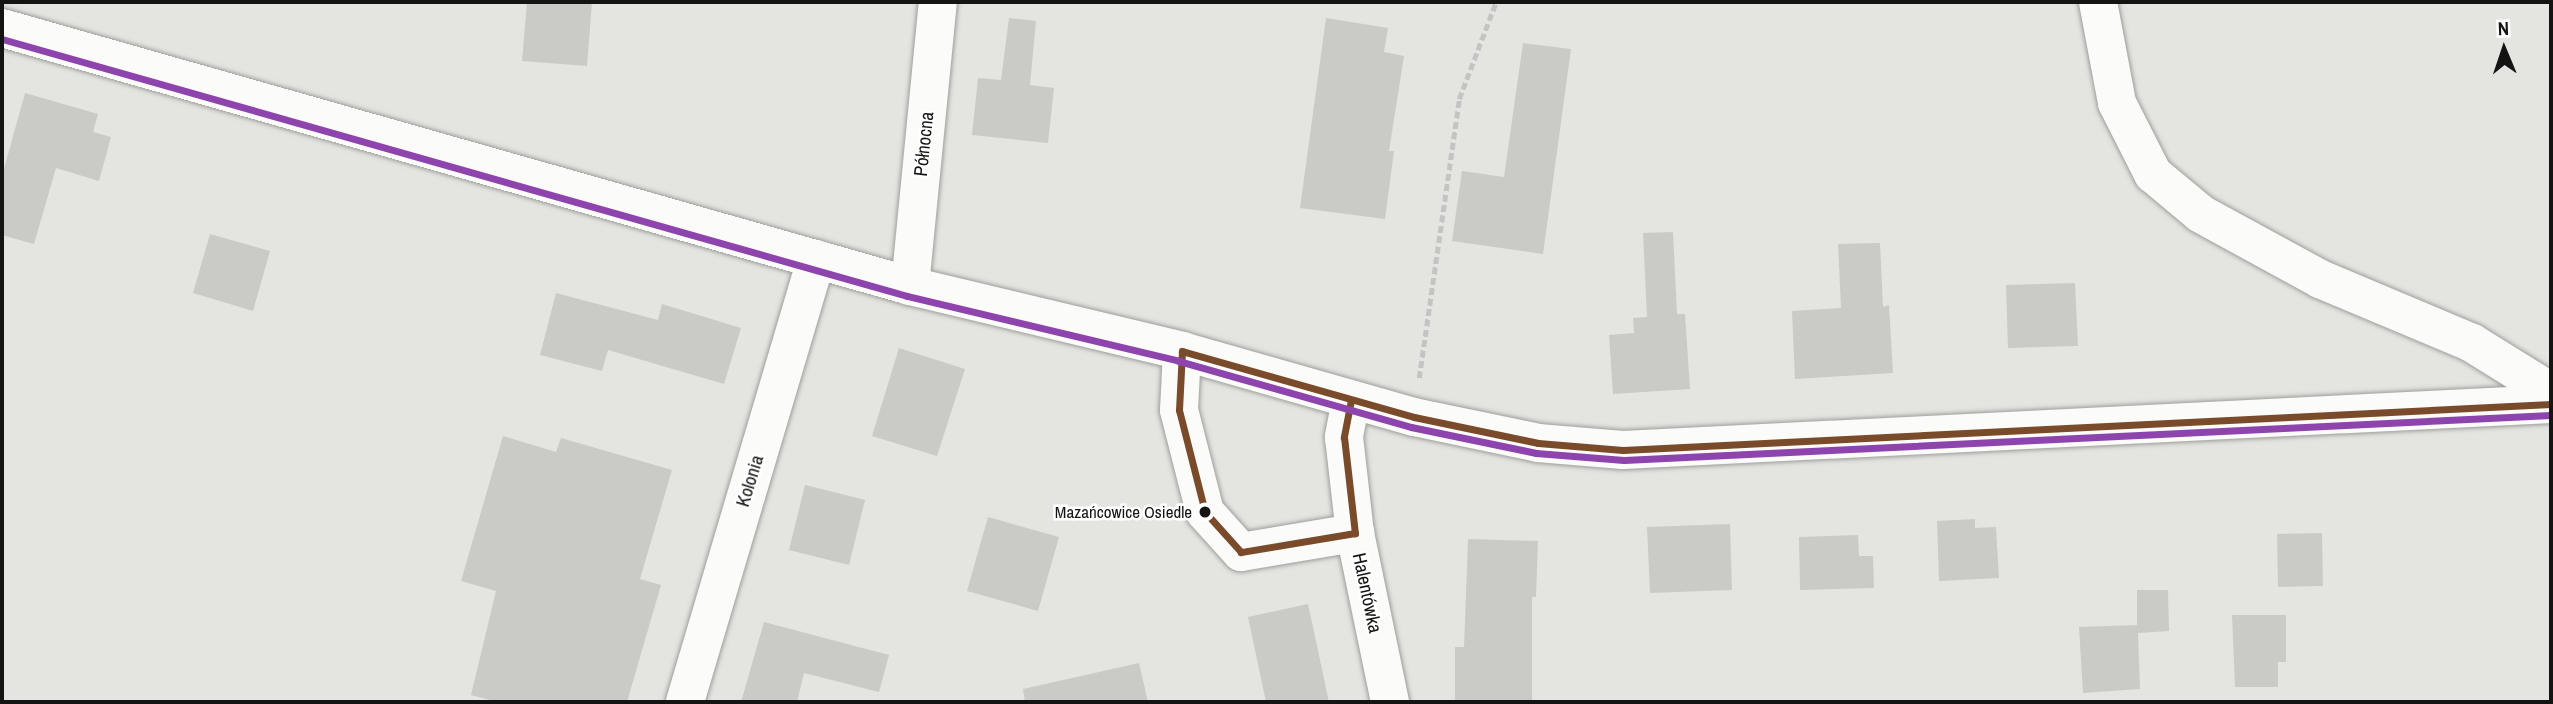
<!DOCTYPE html>
<meta charset="utf-8">
<style>
body{margin:0}
#map{position:relative;width:2553px;height:704px;overflow:hidden;background:#e4e4e0;font-family:"Archivo Narrow",sans-serif}
div>[style]{position:absolute}
.building>*{inset:0;background:#cacac6}
.path>*{height:4.5px;margin-top:-2.25px;transform-origin:0;background:repeating-linear-gradient(90deg,#c4c4c3 0 7px,transparent 0 10.5px)}
.roads{filter:drop-shadow(0 0 2px #9e9e9b) drop-shadow(0 0 2px #9e9e9b)}
.minor>*{height:38px;margin:-19px;padding:0 19px;transform-origin:19px;border-radius:19px;background:#fbfbfa}
.bus-1>*{height:7px;margin:-3.5px;padding:0 3.5px;transform-origin:3.5px;border-radius:3.5px;background:#7a4b2a}
.bus-2>*{height:7px;margin:-3.5px;padding:0 3.5px;transform-origin:3.5px;border-radius:3.5px;background:#8e44ad}
.dots>*{width:19px;height:19px;translate:-50% -50%;box-sizing:border-box;border:4px solid #fff;border-radius:50%}
span{translate:-50% -50%;white-space:nowrap;text-align:center;line-height:1.15;-webkit-text-stroke:5px #fff;paint-order:stroke}
.bus-label{font-size:17px;color:#141512}
.right{translate:-100% -50%;text-align:right}
.street-label{font-size:19px;color:#141512}
.frame{position:absolute;inset:0;border:4px solid #141512;pointer-events:none}
.north{position:absolute;left:2469px;top:14px;width:70px;height:70px;-webkit-text-stroke:5px #fff;paint-order:stroke;rotate:358deg;font-size:19px;font-weight:700;line-height:28px;text-align:center;color:#141512}
.north::after{content:'';display:block;margin:auto;width:24px;height:32px;background:#141512;clip-path:polygon(50% 0,100% 100%,50% 72%,0 100%)}
</style>
<div id="map">
<div class="building">
<i style="clip-path:polygon(527px 2px,592px 2px,587px 66px,522px 61px)"></i>
<i style="clip-path:polygon(1009px 18px,1036px 21px,1030px 85px,1054px 88px,1048px 143px,972px 135px,978px 78px,1001px 80px)"></i>
<i style="clip-path:polygon(1326px 18px,1388px 28px,1384px 52px,1404px 56px,1389px 151px,1394px 151px,1385px 219px,1300px 208px)"></i>
<i style="clip-path:polygon(1523px 43px,1571px 49px,1543px 254px,1452px 241px,1462px 171px,1504px 177px)"></i>
<i style="clip-path:polygon(25px 93px,98px 114px,93px 132px,111px 137px,99px 181px,56px 168px,34px 244px,2px 235px,2px 176px)"></i>
<i style="clip-path:polygon(1673px 232px,1677px 314px,1685px 314px,1690px 389px,1613px 394px,1609px 335px,1634px 333px,1633px 318px,1647px 317px,1643px 233px)"></i>
<i style="clip-path:polygon(210px 234px,270px 251px,253px 311px,193px 293px)"></i>
<i style="clip-path:polygon(1880px 243px,1883px 307px,1889px 305px,1893px 373px,1795px 379px,1792px 311px,1841px 308px,1838px 244px)"></i>
<i style="clip-path:polygon(2075px 283px,2078px 346px,2008px 348px,2006px 285px)"></i>
<i style="clip-path:polygon(556px 293px,658px 320px,662px 304px,741px 328px,724px 384px,608px 350px,602px 371px,540px 355px)"></i>
<i style="clip-path:polygon(899px 348px,965px 369px,937px 456px,872px 436px)"></i>
<i style="clip-path:polygon(503px 436px,556px 452px,561px 438px,672px 470px,640px 579px,661px 585px,627px 702px,498px 702px,471px 695px,496px 591px,461px 581px)"></i>
<i style="clip-path:polygon(805px 485px,865px 500px,849px 565px,789px 550px)"></i>
<i style="clip-path:polygon(988px 517px,1059px 537px,1038px 611px,967px 591px)"></i>
<i style="clip-path:polygon(1975px 519px,1975px 528px,1996px 527px,1999px 578px,1939px 581px,1937px 521px)"></i>
<i style="clip-path:polygon(1730px 524px,1732px 590px,1650px 593px,1647px 527px)"></i>
<i style="clip-path:polygon(2322px 533px,2323px 586px,2278px 587px,2277px 534px)"></i>
<i style="clip-path:polygon(1858px 535px,1859px 556px,1873px 556px,1874px 588px,1800px 590px,1799px 537px)"></i>
<i style="clip-path:polygon(1468px 539px,1538px 541px,1536px 597px,1532px 597px,1532px 702px,1455px 702px,1455px 647px,1464px 647px)"></i>
<i style="clip-path:polygon(2137px 590px,2168px 590px,2169px 631px,2138px 633px,2140px 689px,2083px 693px,2079px 627px,2137px 625px,2137px 629px)"></i>
<i style="clip-path:polygon(1308px 604px,1329px 702px,1266px 702px,1248px 617px)"></i>
<i style="clip-path:polygon(2232px 615px,2286px 615px,2286px 662px,2278px 662px,2278px 687px,2235px 687px)"></i>
<i style="clip-path:polygon(764px 622px,889px 655px,879px 692px,804px 673px,797px 702px,741px 702px)"></i>
<i style="clip-path:polygon(1139px 663px,1148px 702px,1025px 702px,1023px 689px)"></i>
</div>
<div class="path">
<i style="left:1419px;top:378px;width:282px;rotate:-81.8deg"></i>
<i style="left:1459px;top:99px;width:104px;rotate:-69.1deg"></i>
</div>
<div class="roads">
<div class="minor">
<i style="left:2098px;top:2px;width:103px;rotate:79.3deg"></i>
<i style="left:2117px;top:103px;width:80px;rotate:63.1deg"></i>
<i style="left:2153px;top:174px;width:62px;rotate:39.8deg"></i>
<i style="left:2201px;top:214px;width:136px;rotate:28.6deg"></i>
<i style="left:2320px;top:279px;width:165px;rotate:22.8deg"></i>
<i style="left:2472px;top:343px;width:93px;rotate:31.8deg"></i>
<i style="left:2px;top:28px;width:944px;rotate:15.86deg"></i>
<i style="left:910px;top:286px;width:280px;rotate:13.4deg"></i>
<i style="left:1182px;top:351px;width:241px;rotate:15.9deg"></i>
<i style="left:1414px;top:417px;width:127px;rotate:11.8deg"></i>
<i style="left:1538px;top:443px;width:85px;rotate:4.7deg"></i>
<i style="left:1623px;top:450px;width:929px;rotate:-2.84deg"></i>
<i style="left:910px;top:286px;width:285px;rotate:-84.4deg"></i>
<i style="left:1182px;top:351px;width:59px;rotate:92.9deg"></i>
<i style="left:1179px;top:410px;width:105px;rotate:75.7deg"></i>
<i style="left:1205px;top:512px;width:54px;rotate:48deg"></i>
<i style="left:1241px;top:552px;width:116px;rotate:-9.5deg"></i>
<i style="left:1351px;top:400px;width:38px;rotate:101deg"></i>
<i style="left:1344px;top:437px;width:97px;rotate:83.5deg"></i>
<i style="left:1355px;top:533px;width:173px;rotate:78.3deg"></i>
<i style="left:685px;top:702px;width:462px;rotate:-73.5deg"></i>
</div>
</div>
<div class="bus-1">
<i style="left:1351px;top:400px;width:38px;rotate:101deg"></i>
<i style="left:1344px;top:437px;width:97px;rotate:83.5deg"></i>
<i style="left:1355px;top:533px;width:116px;rotate:170.5deg"></i>
<i style="left:1241px;top:552px;width:54px;rotate:-132deg"></i>
<i style="left:1205px;top:512px;width:105px;rotate:-104.3deg"></i>
<i style="left:1179px;top:410px;width:59px;rotate:-87.1deg"></i>
<i style="left:1182px;top:351px;width:241px;rotate:15.9deg"></i>
<i style="left:1414px;top:417px;width:127px;rotate:11.8deg"></i>
<i style="left:1538px;top:443px;width:85px;rotate:4.7deg"></i>
<i style="left:1623px;top:450px;width:929px;rotate:-2.84deg"></i>
</div>
<div class="bus-2">
<i style="left:2px;top:39px;width:941px;rotate:15.85deg"></i>
<i style="left:907px;top:296px;width:280px;rotate:13.4deg"></i>
<i style="left:1179px;top:361px;width:241px;rotate:15.9deg"></i>
<i style="left:1411px;top:427px;width:128px;rotate:11.7deg"></i>
<i style="left:1536px;top:453px;width:88px;rotate:4.5deg"></i>
<i style="left:1624px;top:460px;width:928px;rotate:-2.78deg"></i>
</div>
<div class="dots">
<i style="left:1205px;top:512px;background:#141512"></i>
</div>
<div class="bus-label">
<span class="right" style="left:1192px;top:512px">Mazańcowice Osiedle</span>
</div>
<div class="street-label">
<span style="left:924px;top:144px;rotate:-84deg">Północna</span>
<span style="left:750px;top:481px;rotate:-73deg">Kolonia</span>
<span style="left:1367px;top:593px;rotate:78deg">Halentówka</span>
</div>
<div class="frame"></div>
<div class="north">N</div>
</div>
